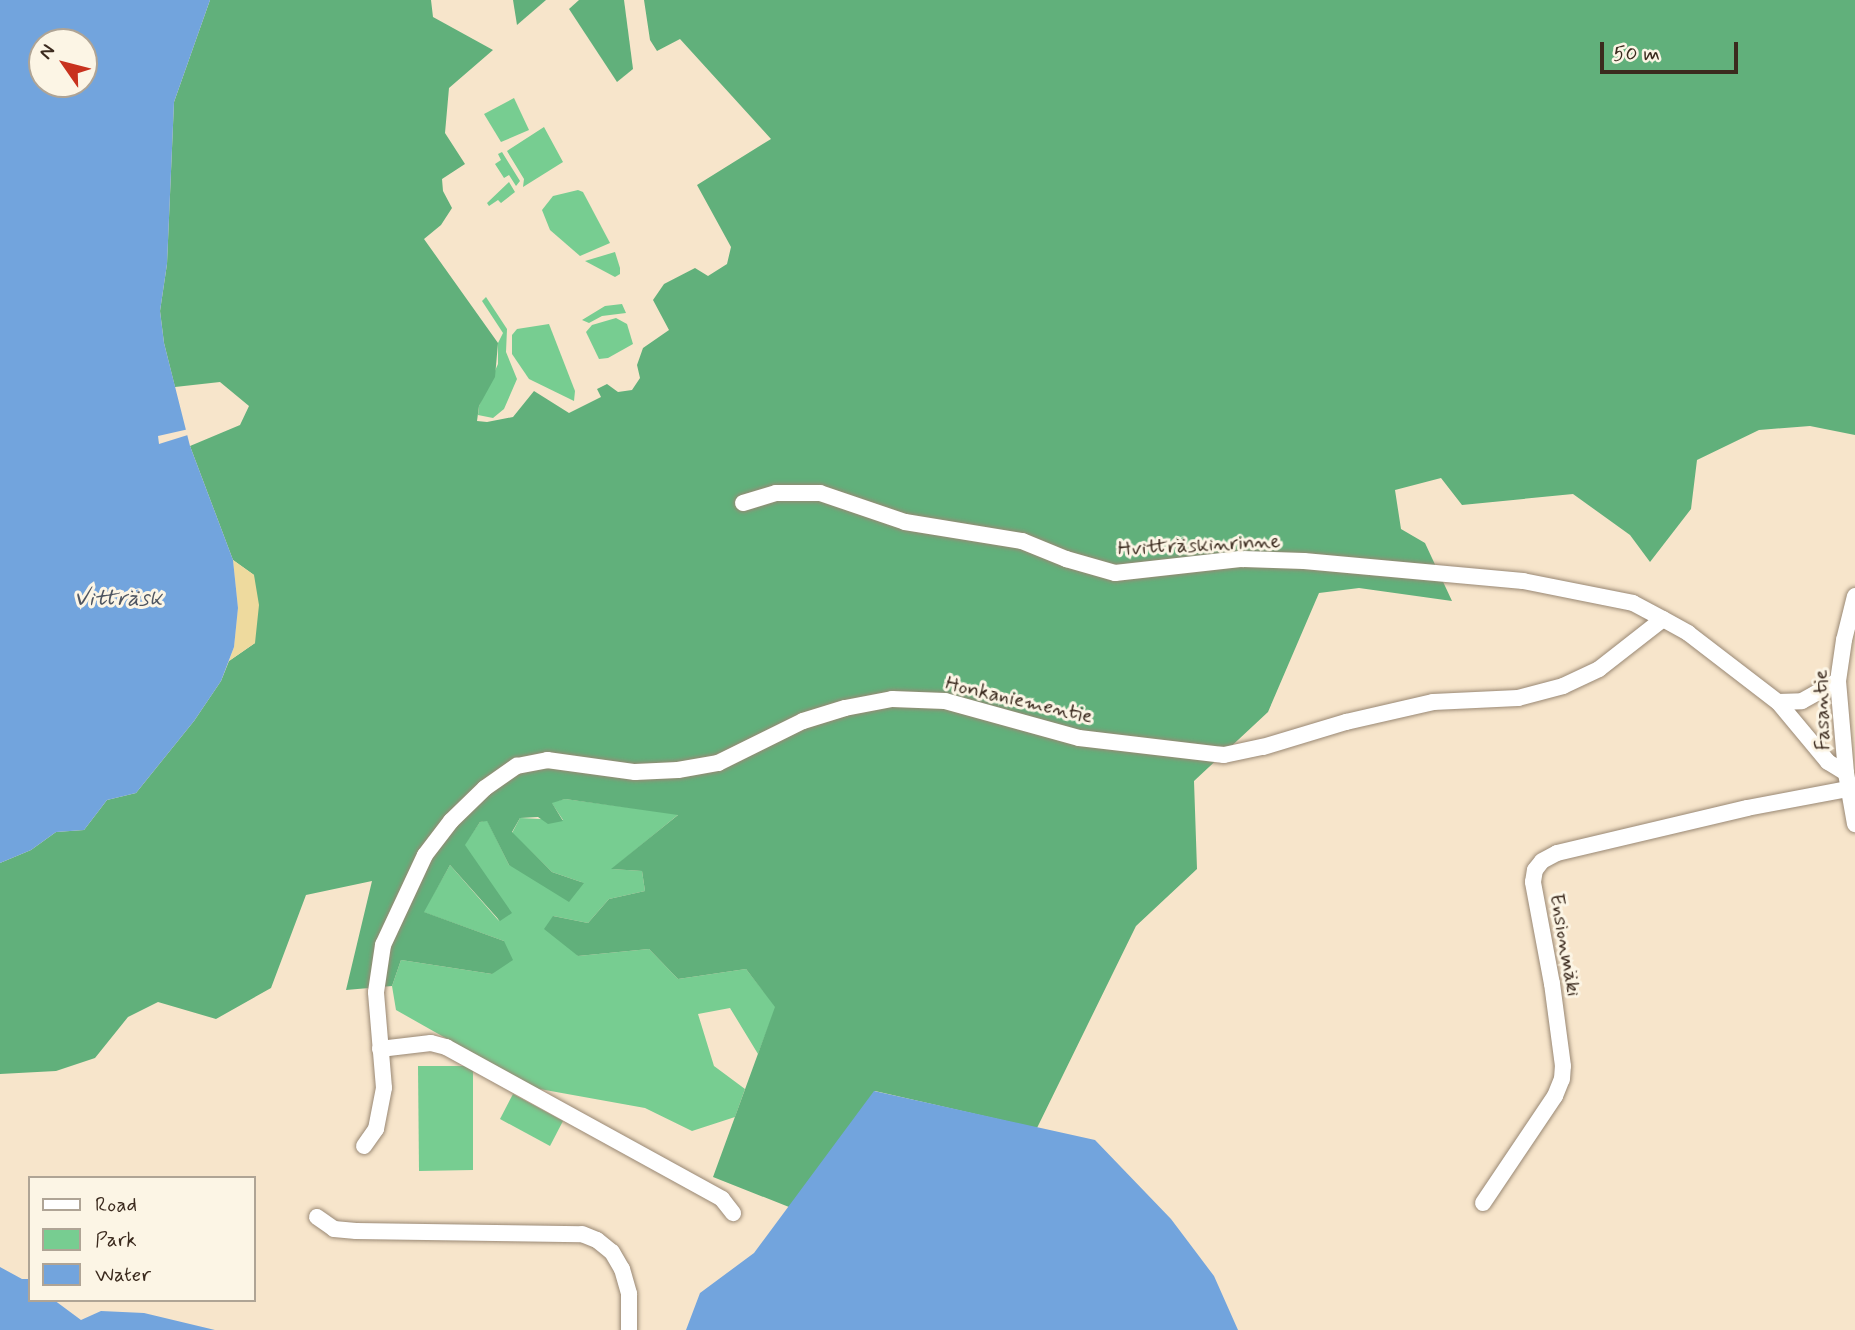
<!DOCTYPE html>
<meta charset="utf-8">
<style>
body{margin:0}
#map{position:relative;width:1855px;height:1330px;overflow:hidden;background:#f7e5cb;font-family:Mynerve,sans-serif}
div>[style]{position:absolute}
.green>*{inset:0;background:#77cd91}
.forest>*{inset:0;background:#61b07b}
.sand>*{inset:0;background:#eeda9e}
.water>*{inset:0;background:#72a4dd}
.pier>*{inset:0;background:#f7e5cb}
.roads{filter:drop-shadow(0 0 2px #998874) drop-shadow(0 0 2px #998874)}
.street>*{height:16px;margin:-8px;padding:0 8px;transform-origin:8px;border-radius:8px;background:#fff}
span{translate:-50% -50%;white-space:nowrap;text-align:center;line-height:1.15;-webkit-text-stroke:6px #fcf5e5;paint-order:stroke}
.street-label{font-size:21px;color:#3b2a1e}
.water-label{font-size:23px;color:#4e5561;font-style:italic}
.legend{position:absolute;left:28px;top:1176px;width:228px;height:126px;box-sizing:border-box;background:#fcf5e5;border:2px solid #afa495;margin:0;padding:9px 12px;list-style:none;font-size:21px;color:#3b2a1e}
.legend li{display:flex;align-items:center;gap:14px;height:35px}
.legend b{width:35px;border:2px solid #afa495}
.north{position:absolute;left:28px;top:28px;width:70px;height:70px;box-sizing:border-box;background:#fcf5e5;border:2px solid #afa495;border-radius:50%;rotate:305deg;font-size:19px;font-weight:700;line-height:28px;text-align:center;color:#3b2a1e}
.north::after{content:'';display:block;margin:auto;width:24px;height:32px;background:#c8321e;clip-path:polygon(50% 0,100% 100%,50% 72%,0 100%)}
.scale{position:absolute;left:1600px;top:42px;width:138px;height:32px;box-sizing:border-box;border:4px solid #3b2a1e;border-top:0;padding-left:9px;font-size:21px;line-height:24px;white-space:nowrap;color:#3b2a1e;-webkit-text-stroke:5px #fcf5e5;paint-order:stroke}
</style>
<div id="map">
<div class="green">
<i style="clip-path:polygon(514px 98px,529px 130px,501px 142px,484px 114px)"></i>
<i style="clip-path:polygon(544px 127px,563px 162px,523px 187px,524px 179px,507px 151px)"></i>
<i style="clip-path:polygon(502px 152px,520px 181px,516px 186px,509px 175px,504px 178px,495px 164px,501px 160px,498px 154px)"></i>
<i style="clip-path:polygon(509px 182px,515px 192px,501px 203px,498px 200px,489px 206px,487px 203px)"></i>
<i style="clip-path:polygon(578px 190px,583px 192px,610px 243px,580px 256px,550px 230px,542px 210px,553px 196px)"></i>
<i style="clip-path:polygon(615px 252px,620px 268px,620px 274px,615px 277px,585px 261px)"></i>
<i style="clip-path:polygon(486px 297px,507px 329px,506px 352px,517px 379px,504px 409px,493px 418px,478px 415px,479px 406px,498px 364px,498px 343px,503px 333px,482px 301px)"></i>
<i style="clip-path:polygon(622px 304px,626px 313px,602px 316px,589px 323px,582px 320px,605px 306px)"></i>
<i style="clip-path:polygon(616px 318px,627px 324px,633px 344px,608px 358px,599px 359px,586px 332px,592px 325px)"></i>
<i style="clip-path:polygon(549px 324px,575px 391px,574px 401px,529px 379px,512px 354px,512px 335px,517px 329px)"></i>
<i style="clip-path:polygon(565px 799px,679px 814px,612px 869px,642px 871px,645px 891px,609px 899px,588px 923px,553px 916px,578px 956px,649px 949px,678px 979px,746px 969px,776px 1007px,758px 1054px,730px 1008px,698px 1014px,714px 1066px,745px 1089px,735px 1117px,692px 1131px,645px 1108px,534px 1088px,396px 1010px,392px 986px,401px 960px,492px 974px,504px 941px,423px 912px,450px 865px,499px 921px,464px 845px,480px 822px,487px 820px,509px 865px,584px 883px,552px 872px,512px 833px,520px 818px,563px 820px,551px 802px)"></i>
<i style="clip-path:polygon(418px 1066px,473px 1066px,473px 1170px,419px 1171px)"></i>
<i style="clip-path:polygon(513px 1094px,563px 1121px,550px 1146px,500px 1119px)"></i>
</div>
<div class="forest">
<i style="clip-path:polygon(210px 0,431px 0,433px 17px,493px 50px,449px 88px,445px 133px,465px 164px,442px 179px,443px 191px,452px 208px,441px 225px,424px 239px,498px 343px,495px 377px,479px 406px,477px 421px,487px 422px,513px 417px,534px 391px,569px 413px,601px 397px,597px 389px,607px 384px,618px 392px,632px 390px,640px 378px,637px 365px,643px 348px,669px 330px,653px 300px,664px 284px,695px 268px,708px 276px,727px 264px,731px 247px,697px 185px,771px 139px,680px 39px,657px 51px,650px 40px,644px 0,1855px 0,1855px 435px,1810px 426px,1759px 430px,1697px 460px,1691px 509px,1650px 562px,1630px 535px,1573px 494px,1462px 505px,1441px 478px,1395px 490px,1401px 529px,1425px 543px,1452px 601px,1359px 588px,1319px 593px,1268px 712px,1194px 781px,1197px 869px,1136px 926px,1037px 1128px,875px 1091px,789px 1207px,713px 1177px,775px 1007px,746px 969px,678px 979px,649px 949px,578px 956px,544px 929px,553px 916px,588px 923px,609px 899px,645px 891px,642px 871px,611px 869px,678px 815px,565px 799px,552px 803px,563px 821px,548px 824px,538px 817px,520px 818px,512px 832px,552px 872px,584px 883px,569px 902px,509px 865px,487px 821px,480px 822px,465px 845px,512px 913px,500px 921px,450px 865px,424px 912px,504px 941px,513px 960px,492px 974px,401px 960px,392px 986px,346px 990px,372px 881px,306px 895px,271px 988px,216px 1019px,158px 1002px,128px 1017px,95px 1058px,56px 1071px,0 1074px,0 863px,31px 850px,56px 832px,84px 830px,107px 800px,136px 793px,194px 721px,221px 681px,229px 661px,255px 643px,254px 575px,233px 560px,190px 446px,240px 425px,249px 406px,220px 382px,175px 387px,164px 343px,160px 311px,167px 264px,174px 102px)"></i>
<i style="clip-path:polygon(513px 0,546px 0,517px 25px)"></i>
<i style="clip-path:polygon(579px 0,624px 0,633px 69px,617px 82px,569px 9px)"></i>
</div>
<div class="sand">
<i style="clip-path:polygon(233px 560px,254px 575px,259px 605px,255px 643px,229px 661px,234px 647px,238px 608px)"></i>
</div>
<div class="water">
<i style="clip-path:polygon(evenodd,0 0,210px 0,174px 102px,167px 264px,160px 311px,164px 343px,190px 446px,233px 560px,238px 608px,234px 647px,221px 681px,194px 721px,136px 793px,107px 800px,84px 830px,56px 832px,31px 850px,0 863px,0 0,42px 42px,84px 42px,84px 84px,42px 84px,42px 42px)"></i>
<i style="clip-path:polygon(874px 1091px,1095px 1140px,1171px 1219px,1214px 1276px,1238px 1330px,686px 1330px,700px 1293px,754px 1253px)"></i>
<i style="clip-path:polygon(0 1267px,22px 1279px,30px 1279px,30px 1300px,54px 1300px,81px 1320px,101px 1311px,144px 1313px,215px 1330px,0 1330px)"></i>
</div>
<div class="pier">
<i style="clip-path:polygon(189px 429px,191px 434px,159px 444px,158px 436px)"></i>
</div>
<div class="roads">
<div class="street">
<i style="left:743px;top:503px;width:34px;rotate:-17deg"></i>
<i style="left:776px;top:493px;width:44px"></i>
<i style="left:820px;top:493px;width:90px;rotate:18.8deg"></i>
<i style="left:905px;top:522px;width:119px;rotate:9.2deg"></i>
<i style="left:1022px;top:541px;width:48px;rotate:22.2deg"></i>
<i style="left:1066px;top:559px;width:51px;rotate:15.9deg"></i>
<i style="left:1115px;top:573px;width:126px;rotate:-6.4deg"></i>
<i style="left:1240px;top:559px;width:64px;rotate:1.8deg"></i>
<i style="left:1304px;top:561px;width:220px;rotate:5.2deg"></i>
<i style="left:1523px;top:581px;width:112px;rotate:11.3deg"></i>
<i style="left:1633px;top:603px;width:34px;rotate:28deg"></i>
<i style="left:1855px;top:596px;width:45px;rotate:104deg"></i>
<i style="left:1844px;top:640px;width:41px;rotate:98.3deg"></i>
<i style="left:1838px;top:681px;width:92px;rotate:85deg"></i>
<i style="left:1846px;top:773px;width:52px;rotate:80deg"></i>
<i style="left:1778px;top:702px;width:24px;rotate:-2deg"></i>
<i style="left:1802px;top:701px;width:41px;rotate:-29.1deg"></i>
<i style="left:380px;top:1049px;width:51px;rotate:-6.7deg"></i>
<i style="left:431px;top:1043px;width:16px;rotate:15deg"></i>
<i style="left:446px;top:1047px;width:315px;rotate:28.8deg"></i>
<i style="left:722px;top:1199px;width:18px;rotate:52deg"></i>
<i style="left:364px;top:1146px;width:21px;rotate:-55deg"></i>
<i style="left:376px;top:1129px;width:42px;rotate:-79deg"></i>
<i style="left:384px;top:1088px;width:96px;rotate:-94.8deg"></i>
<i style="left:376px;top:992px;width:48px;rotate:-81.5deg"></i>
<i style="left:383px;top:945px;width:99px;rotate:-65deg"></i>
<i style="left:425px;top:855px;width:43px;rotate:-52.6deg"></i>
<i style="left:451px;top:821px;width:47px;rotate:-44.1deg"></i>
<i style="left:485px;top:788px;width:39px;rotate:-35deg"></i>
<i style="left:517px;top:766px;width:31px;rotate:-11deg"></i>
<i style="left:547px;top:760px;width:89px;rotate:7.8deg"></i>
<i style="left:635px;top:772px;width:43px;rotate:-2.7deg"></i>
<i style="left:678px;top:770px;width:41px;rotate:-9.9deg"></i>
<i style="left:718px;top:763px;width:95px;rotate:-26.3deg"></i>
<i style="left:803px;top:721px;width:44px;rotate:-17.2deg"></i>
<i style="left:845px;top:708px;width:48px;rotate:-10.8deg"></i>
<i style="left:892px;top:699px;width:53px;rotate:2.2deg"></i>
<i style="left:945px;top:701px;width:139px;rotate:15.4deg"></i>
<i style="left:1079px;top:738px;width:146px;rotate:6.7deg"></i>
<i style="left:1224px;top:755px;width:40px;rotate:-12deg"></i>
<i style="left:1263px;top:747px;width:87px;rotate:-16.8deg"></i>
<i style="left:1346px;top:722px;width:89px;rotate:-12.9deg"></i>
<i style="left:1433px;top:702px;width:85px;rotate:-2.7deg"></i>
<i style="left:1518px;top:698px;width:47px;rotate:-14.9deg"></i>
<i style="left:1563px;top:686px;width:40px;rotate:-25deg"></i>
<i style="left:1599px;top:669px;width:81px;rotate:-38deg"></i>
<i style="left:1663px;top:619px;width:29px;rotate:29deg"></i>
<i style="left:1688px;top:633px;width:113px;rotate:37.5deg"></i>
<i style="left:1778px;top:702px;width:78px;rotate:50.2deg"></i>
<i style="left:1828px;top:762px;width:21px;rotate:31deg"></i>
<i style="left:1483px;top:1203px;width:129px;rotate:-56.1deg"></i>
<i style="left:1555px;top:1096px;width:18px;rotate:-68deg"></i>
<i style="left:1562px;top:1079px;width:13px;rotate:-86deg"></i>
<i style="left:1563px;top:1066px;width:83px;rotate:-97.6deg"></i>
<i style="left:1552px;top:984px;width:104px;rotate:-100.6deg"></i>
<i style="left:1533px;top:882px;width:12px;rotate:-81deg"></i>
<i style="left:1535px;top:870px;width:11px;rotate:-52deg"></i>
<i style="left:1542px;top:861px;width:17px;rotate:-28deg"></i>
<i style="left:1557px;top:853px;width:195px;rotate:-13.3deg"></i>
<i style="left:1747px;top:808px;width:103px;rotate:-10.7deg"></i>
<i style="left:317px;top:1217px;width:21px;rotate:35deg"></i>
<i style="left:334px;top:1229px;width:22px;rotate:5deg"></i>
<i style="left:356px;top:1231px;width:226px;rotate:0.8deg"></i>
<i style="left:582px;top:1234px;width:16px;rotate:22deg"></i>
<i style="left:597px;top:1240px;width:19px;rotate:39deg"></i>
<i style="left:612px;top:1252px;width:20px;rotate:60deg"></i>
<i style="left:622px;top:1269px;width:26px;rotate:74deg"></i>
<i style="left:629px;top:1294px;width:36px;rotate:90deg"></i>
</div>
</div>
<div class="street-label">
<span style="left:1199px;top:545px;rotate:-3deg">Hvitträskinrinne</span>
<span style="left:1019px;top:700px;rotate:13deg">Honkaniementie</span>
<span style="left:1822px;top:710px;rotate:-92deg">Fasantie</span>
<span style="left:1565px;top:945px;rotate:80deg">Ensionmäki</span>
</div>
<div class="water-label">
<span style="left:118px;top:599px">Vitträsk</span>
</div>
<ul class="legend">
<li><b style="height:9px;background:#fff"></b>Road</li>
<li><b style="height:19px;background:#77cd91"></b>Park</li>
<li><b style="height:19px;background:#72a4dd"></b>Water</li>
</ul>
<div class="north">N</div>
<div class="scale">50 m</div>
</div>
